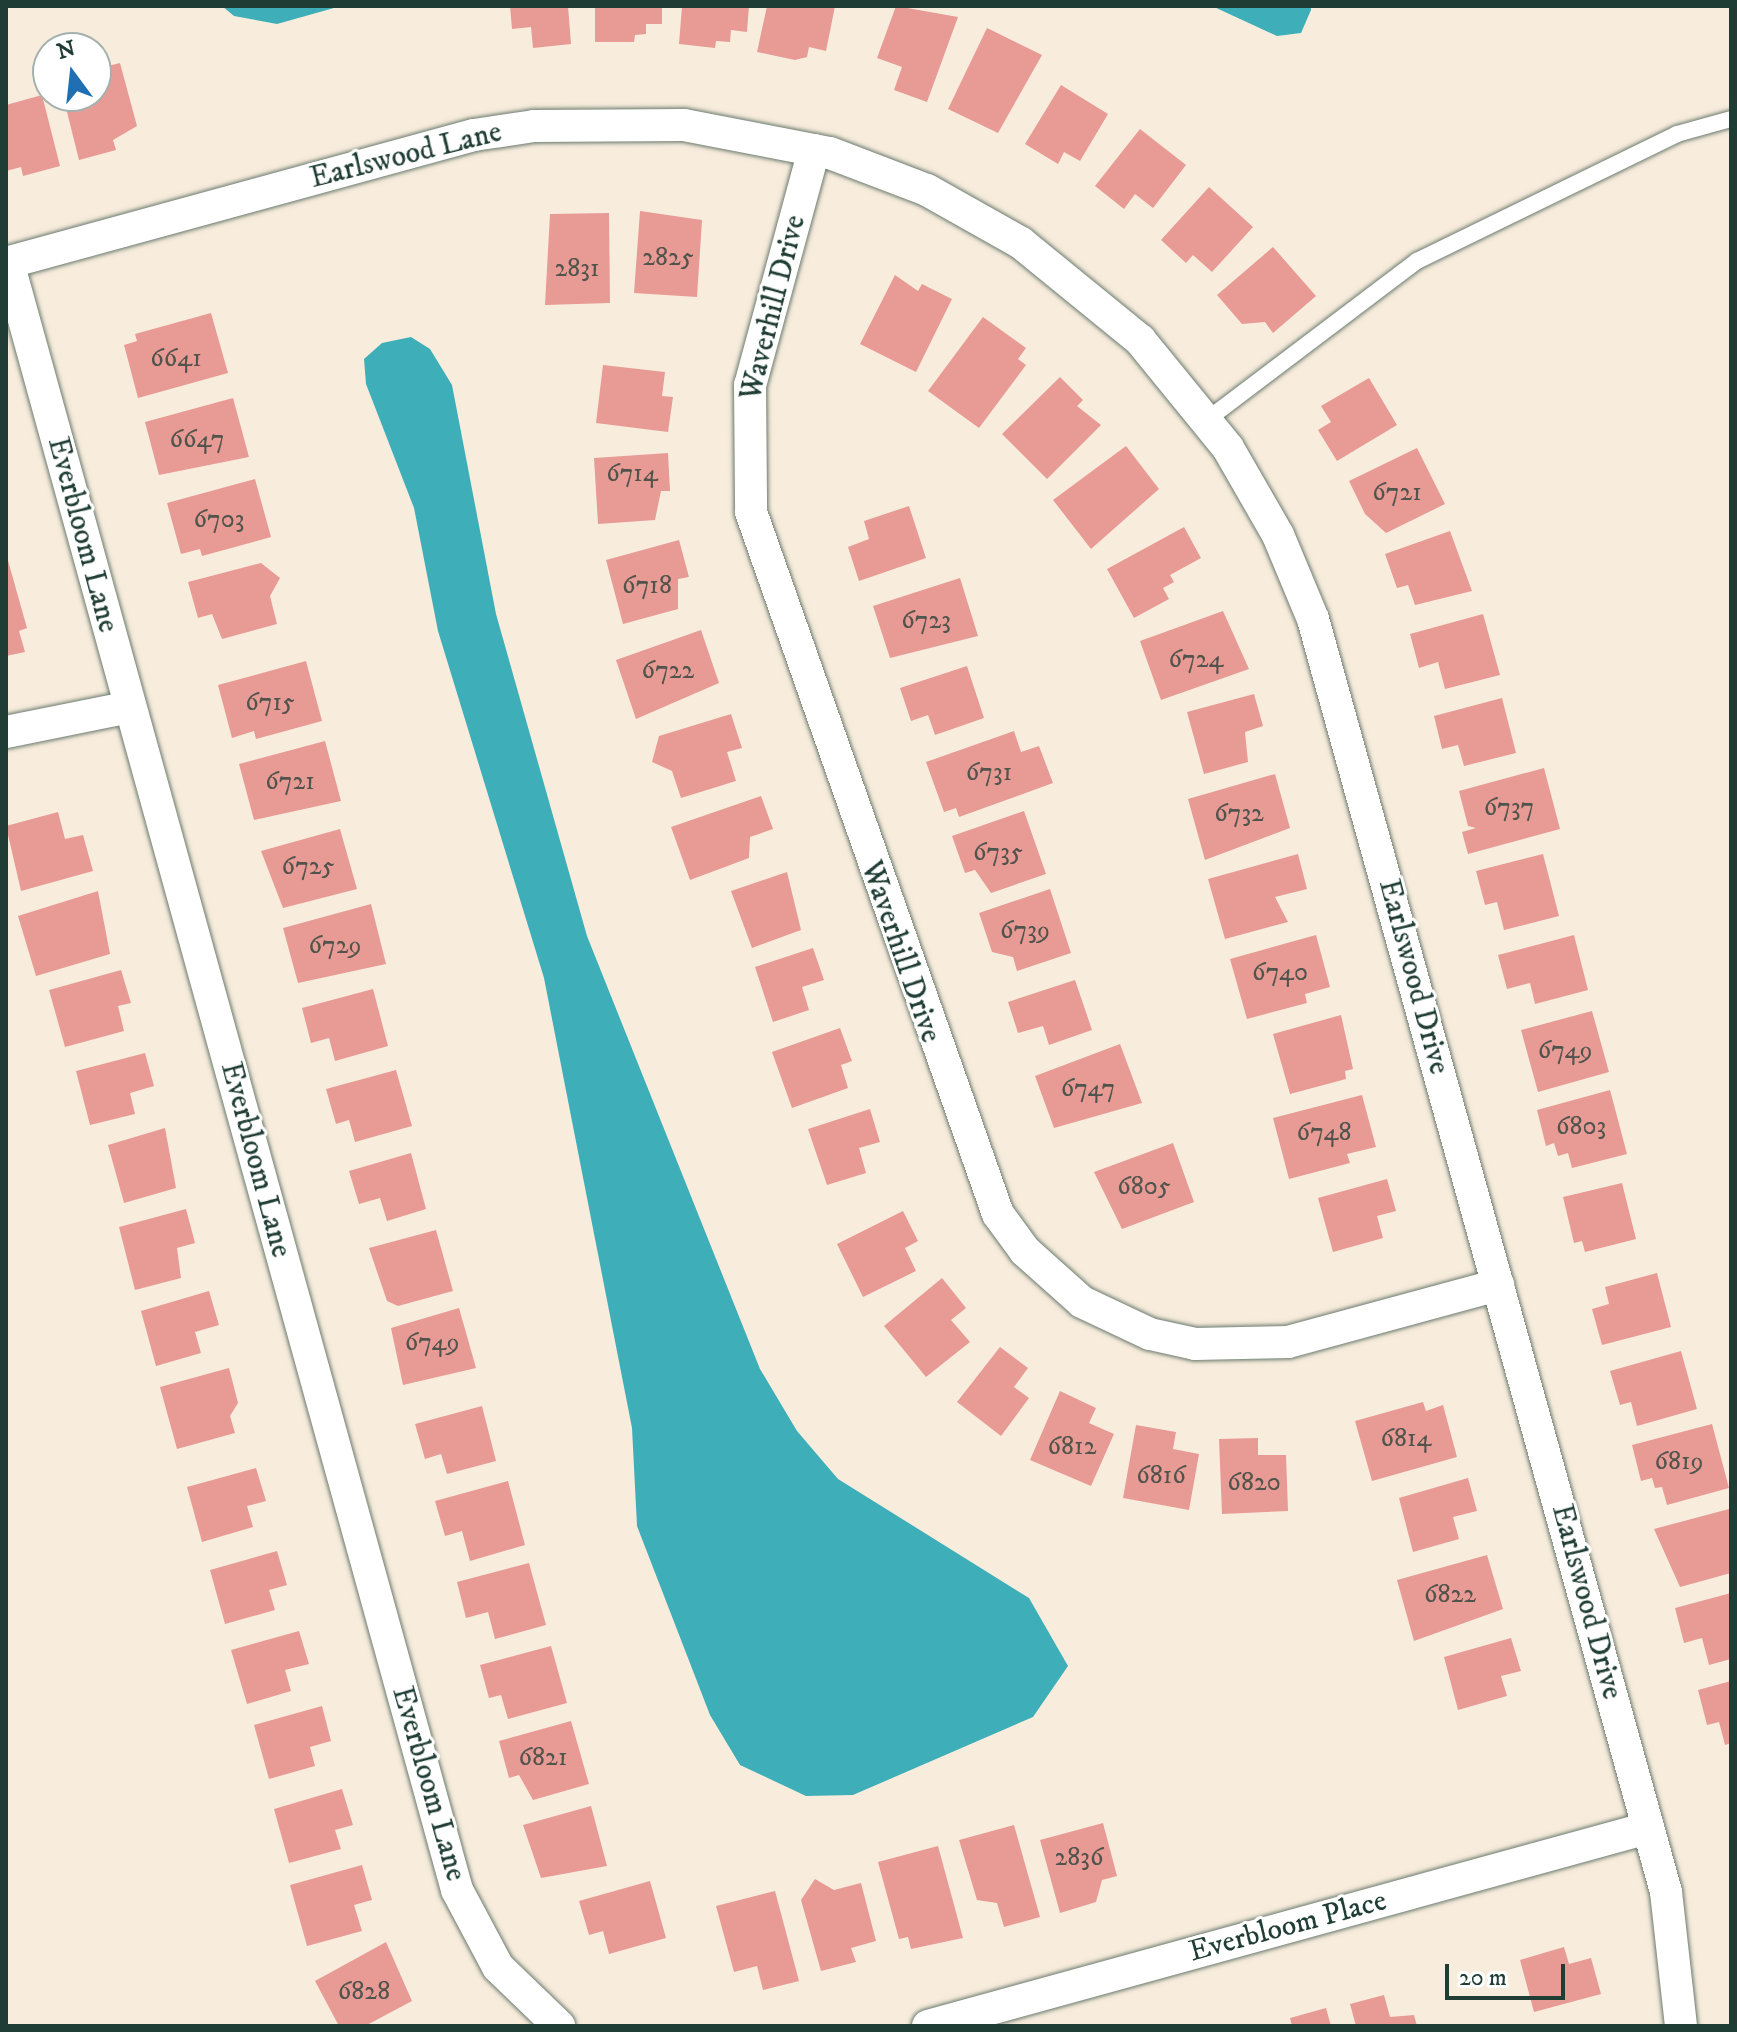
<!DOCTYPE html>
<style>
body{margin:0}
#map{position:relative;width:1737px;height:2032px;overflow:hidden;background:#f8eddd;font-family:"IM FELL DW Pica",serif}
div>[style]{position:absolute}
.water>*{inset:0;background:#3eaeb8}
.building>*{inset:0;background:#e89a95}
.roads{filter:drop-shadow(0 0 2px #6b7b6f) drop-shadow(0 0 2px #6b7b6f)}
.lane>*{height:16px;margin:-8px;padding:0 8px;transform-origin:8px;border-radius:8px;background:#fff}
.street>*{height:32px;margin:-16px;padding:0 16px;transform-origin:16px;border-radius:16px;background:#fff}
span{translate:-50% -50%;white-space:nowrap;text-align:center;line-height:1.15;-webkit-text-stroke:6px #fff;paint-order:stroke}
.number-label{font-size:26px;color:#51544c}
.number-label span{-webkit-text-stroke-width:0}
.street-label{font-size:30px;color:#1f3d34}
.frame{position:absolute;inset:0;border:8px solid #1f3d34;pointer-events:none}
.north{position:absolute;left:32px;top:32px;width:80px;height:80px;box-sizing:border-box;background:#fff;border:2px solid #a5b1ae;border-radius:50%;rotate:345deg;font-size:22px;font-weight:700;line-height:32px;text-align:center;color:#1f3d34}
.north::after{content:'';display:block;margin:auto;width:28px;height:36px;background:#1f6fb2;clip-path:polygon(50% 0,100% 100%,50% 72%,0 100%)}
.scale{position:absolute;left:1445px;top:1964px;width:120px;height:36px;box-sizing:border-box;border:4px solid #1f3d34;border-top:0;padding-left:10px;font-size:24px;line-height:28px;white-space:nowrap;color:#1f3d34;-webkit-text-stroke:6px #fff;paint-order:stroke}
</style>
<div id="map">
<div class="water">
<i style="clip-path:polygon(222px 6px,341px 6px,277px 24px,234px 16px)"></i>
<i style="clip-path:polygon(1212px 6px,1311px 6px,1311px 10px,1301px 33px,1277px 36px)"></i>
<i style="clip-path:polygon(411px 337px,430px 349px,452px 385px,496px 614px,587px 936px,760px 1369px,797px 1431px,838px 1479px,1029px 1598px,1068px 1666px,1033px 1717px,853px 1795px,806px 1796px,740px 1765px,710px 1715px,637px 1526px,632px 1428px,544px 978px,438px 631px,414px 508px,366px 384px,364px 359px,382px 343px)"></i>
</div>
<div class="building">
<i style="clip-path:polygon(510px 6px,568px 6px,571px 44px,533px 48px,531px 27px,512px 29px)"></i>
<i style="clip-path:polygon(595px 6px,662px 6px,662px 24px,646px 24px,646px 34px,635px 35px,634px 42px,595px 42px)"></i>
<i style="clip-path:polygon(682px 6px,749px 6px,747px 32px,731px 30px,730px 42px,716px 41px,715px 48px,679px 44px)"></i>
<i style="clip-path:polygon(767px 6px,835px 6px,826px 51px,809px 47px,807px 57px,795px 60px,757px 52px)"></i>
<i style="clip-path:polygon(896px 6px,958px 17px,927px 102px,894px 90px,902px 67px,877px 58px)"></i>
<i style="clip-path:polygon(987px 28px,1042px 55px,998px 133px,948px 109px)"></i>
<i style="clip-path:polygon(120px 63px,137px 126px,113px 140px,116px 150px,79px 160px,63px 96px,96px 96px,96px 69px)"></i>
<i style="clip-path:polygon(1061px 85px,1108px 114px,1080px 161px,1064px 152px,1058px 164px,1025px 144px)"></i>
<i style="clip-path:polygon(42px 95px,60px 166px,23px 176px,21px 167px,6px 171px,6px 105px)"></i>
<i style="clip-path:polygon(1140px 129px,1186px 165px,1153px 208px,1135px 194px,1124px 209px,1095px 186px)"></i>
<i style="clip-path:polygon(1209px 187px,1253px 227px,1212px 272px,1193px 255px,1186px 263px,1161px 240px)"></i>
<i style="clip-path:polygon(640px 211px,702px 220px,697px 297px,634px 293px)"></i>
<i style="clip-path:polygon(609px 213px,610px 303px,545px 305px,550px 214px)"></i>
<i style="clip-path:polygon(1273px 247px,1316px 296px,1273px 333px,1265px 322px,1242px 324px,1217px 295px)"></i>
<i style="clip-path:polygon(895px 275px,918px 291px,922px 284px,952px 299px,916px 372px,860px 344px)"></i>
<i style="clip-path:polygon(211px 313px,228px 373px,138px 398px,124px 345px,137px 341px,135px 334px)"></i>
<i style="clip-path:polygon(983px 317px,1026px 348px,1018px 359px,1026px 365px,979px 428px,928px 391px)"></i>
<i style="clip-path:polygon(603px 365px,665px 372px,662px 396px,673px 397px,668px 432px,596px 423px)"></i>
<i style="clip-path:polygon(1060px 377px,1083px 400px,1077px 406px,1101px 425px,1047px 479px,1002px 434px)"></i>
<i style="clip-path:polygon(1369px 378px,1397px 425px,1337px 461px,1318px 430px,1331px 422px,1321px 406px)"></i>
<i style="clip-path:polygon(233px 398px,249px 457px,159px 475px,145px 422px)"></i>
<i style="clip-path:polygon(1126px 446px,1159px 489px,1091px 549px,1053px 500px)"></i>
<i style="clip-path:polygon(1417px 448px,1445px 504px,1386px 533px,1365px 514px,1349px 481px)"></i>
<i style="clip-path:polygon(668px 453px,670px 491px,661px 491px,655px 520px,598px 524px,594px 458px)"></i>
<i style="clip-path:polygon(255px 479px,271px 537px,202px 556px,200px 549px,181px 554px,167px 503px)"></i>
<i style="clip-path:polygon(909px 506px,926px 558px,859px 581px,848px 547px,869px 539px,864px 521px)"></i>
<i style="clip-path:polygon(1184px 527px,1201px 558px,1170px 575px,1174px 582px,1163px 588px,1169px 599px,1134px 618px,1107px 569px)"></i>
<i style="clip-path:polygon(1450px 531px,1472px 591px,1415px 605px,1408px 585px,1397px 588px,1385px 554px)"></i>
<i style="clip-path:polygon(679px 540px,689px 577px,678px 579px,678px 609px,623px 624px,606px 560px)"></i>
<i style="clip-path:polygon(7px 557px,27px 628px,19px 631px,25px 652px,6px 656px)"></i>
<i style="clip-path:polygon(261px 563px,280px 578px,270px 596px,277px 624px,222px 639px,212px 614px,198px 618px,188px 582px)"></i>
<i style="clip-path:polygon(960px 578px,978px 636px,890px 658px,873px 606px)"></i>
<i style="clip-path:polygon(1223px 611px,1249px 669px,1161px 700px,1140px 641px)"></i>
<i style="clip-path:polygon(1483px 614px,1500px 675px,1445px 689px,1438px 662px,1419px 668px,1410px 634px)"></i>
<i style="clip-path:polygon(701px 630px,719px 683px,636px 719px,616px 660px)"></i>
<i style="clip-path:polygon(306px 661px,322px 721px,256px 739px,254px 731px,232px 738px,218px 685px)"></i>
<i style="clip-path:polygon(967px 666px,984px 718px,935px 735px,928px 715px,911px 721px,900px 688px)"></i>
<i style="clip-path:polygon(1254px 694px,1263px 726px,1245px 732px,1248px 762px,1204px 774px,1187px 712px)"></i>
<i style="clip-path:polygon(1502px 698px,1516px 753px,1464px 766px,1458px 745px,1442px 749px,1434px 716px)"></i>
<i style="clip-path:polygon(731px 714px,742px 748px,727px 752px,736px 781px,681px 798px,672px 771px,652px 762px,659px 736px)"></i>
<i style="clip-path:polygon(1014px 731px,1021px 752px,1039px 746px,1053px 783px,959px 817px,956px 808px,944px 812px,926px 762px)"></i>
<i style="clip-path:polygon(325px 741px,341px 801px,254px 820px,239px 764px)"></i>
<i style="clip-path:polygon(1544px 768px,1560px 829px,1468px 854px,1462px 832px,1476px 828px,1468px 826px,1459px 791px)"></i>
<i style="clip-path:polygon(1275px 774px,1290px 828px,1205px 860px,1188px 799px)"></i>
<i style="clip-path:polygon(761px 796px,773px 829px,750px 837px,749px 858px,690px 880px,671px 827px)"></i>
<i style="clip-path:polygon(1024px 811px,1046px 874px,991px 893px,975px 870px,965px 873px,952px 836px)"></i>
<i style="clip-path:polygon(58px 812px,65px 839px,83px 835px,93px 871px,21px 891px,6px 826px)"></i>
<i style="clip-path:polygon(340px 829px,357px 889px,283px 908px,261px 851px)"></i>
<i style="clip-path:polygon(1298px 854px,1307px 889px,1275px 897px,1288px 922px,1225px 939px,1208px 879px)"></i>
<i style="clip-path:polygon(1543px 854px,1559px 916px,1504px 930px,1497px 902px,1485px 905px,1476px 871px)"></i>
<i style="clip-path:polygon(787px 872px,801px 930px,752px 948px,731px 891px)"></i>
<i style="clip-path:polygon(1050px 889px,1071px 953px,1017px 971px,1013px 957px,992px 952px,979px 913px)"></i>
<i style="clip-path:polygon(98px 891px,110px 954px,36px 976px,18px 916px)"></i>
<i style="clip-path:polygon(371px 904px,386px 964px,298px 983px,283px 928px)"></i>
<i style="clip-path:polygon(1316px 935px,1330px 987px,1305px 994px,1307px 1003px,1247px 1019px,1230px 959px)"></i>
<i style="clip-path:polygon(1574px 935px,1588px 990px,1535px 1004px,1530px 983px,1507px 989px,1498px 955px)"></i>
<i style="clip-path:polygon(813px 948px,824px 980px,802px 987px,809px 1010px,773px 1022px,755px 967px)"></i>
<i style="clip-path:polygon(121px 970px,131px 1003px,118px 1006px,124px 1031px,65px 1047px,49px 990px)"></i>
<i style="clip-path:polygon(1075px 980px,1092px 1030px,1049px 1045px,1043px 1026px,1018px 1033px,1008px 1002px)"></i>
<i style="clip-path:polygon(373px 989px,388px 1046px,335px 1061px,329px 1038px,311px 1043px,302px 1008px)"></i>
<i style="clip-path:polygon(1592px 1011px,1609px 1072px,1538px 1092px,1521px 1030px)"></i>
<i style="clip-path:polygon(1341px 1015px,1353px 1069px,1345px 1071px,1346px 1079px,1290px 1094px,1273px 1034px)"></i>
<i style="clip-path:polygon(840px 1028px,852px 1061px,841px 1065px,848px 1088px,792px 1108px,772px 1052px)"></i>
<i style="clip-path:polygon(1120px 1044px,1142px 1103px,1054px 1128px,1035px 1076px)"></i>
<i style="clip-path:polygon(145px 1053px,154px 1086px,130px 1093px,135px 1114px,90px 1125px,76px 1071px)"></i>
<i style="clip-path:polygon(396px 1070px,412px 1126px,355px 1142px,349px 1120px,336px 1124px,326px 1089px)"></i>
<i style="clip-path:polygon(1610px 1090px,1627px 1154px,1572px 1168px,1568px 1153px,1558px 1156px,1554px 1143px,1546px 1146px,1537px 1110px)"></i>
<i style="clip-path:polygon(1362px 1095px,1376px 1147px,1347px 1154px,1350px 1163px,1289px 1179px,1273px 1118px)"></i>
<i style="clip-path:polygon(870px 1109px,880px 1142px,859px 1148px,866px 1173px,827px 1185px,808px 1129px)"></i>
<i style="clip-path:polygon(165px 1128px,176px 1188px,124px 1203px,108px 1145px)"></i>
<i style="clip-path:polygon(1173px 1143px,1194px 1202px,1122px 1229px,1094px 1172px)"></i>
<i style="clip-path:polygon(411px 1153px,426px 1209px,387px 1221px,380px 1198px,359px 1204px,349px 1171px)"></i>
<i style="clip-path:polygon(1387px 1179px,1396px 1211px,1377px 1216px,1383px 1238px,1333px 1252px,1318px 1198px)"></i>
<i style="clip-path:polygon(1622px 1183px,1636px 1239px,1585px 1252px,1582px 1241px,1574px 1243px,1563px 1197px)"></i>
<i style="clip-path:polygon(186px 1209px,195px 1243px,177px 1248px,181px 1278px,135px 1290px,119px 1227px)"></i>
<i style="clip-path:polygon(903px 1211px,918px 1241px,905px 1248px,916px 1271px,863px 1297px,837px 1244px)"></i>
<i style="clip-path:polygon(436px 1230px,453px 1291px,398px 1306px,387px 1301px,369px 1248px)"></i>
<i style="clip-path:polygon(1657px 1273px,1671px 1327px,1602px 1345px,1592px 1309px,1609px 1304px,1605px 1287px)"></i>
<i style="clip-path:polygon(942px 1278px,966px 1308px,951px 1320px,970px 1342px,926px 1377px,884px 1326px)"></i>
<i style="clip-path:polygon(209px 1291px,219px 1325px,195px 1332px,201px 1353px,156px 1366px,141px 1311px)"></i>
<i style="clip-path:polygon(459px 1308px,476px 1368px,403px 1385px,391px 1328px)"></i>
<i style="clip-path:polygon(1000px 1347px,1028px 1368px,1014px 1387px,1029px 1398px,1001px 1436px,957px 1402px)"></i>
<i style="clip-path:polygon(1681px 1351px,1697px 1409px,1637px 1426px,1631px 1402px,1620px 1405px,1610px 1371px)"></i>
<i style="clip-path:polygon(229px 1368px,238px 1403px,230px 1416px,235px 1433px,177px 1449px,160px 1387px)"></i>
<i style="clip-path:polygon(1060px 1391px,1096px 1408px,1089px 1423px,1114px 1434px,1091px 1486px,1030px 1460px)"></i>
<i style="clip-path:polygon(1423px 1402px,1426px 1411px,1443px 1405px,1457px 1457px,1372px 1481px,1355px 1421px)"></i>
<i style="clip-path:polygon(482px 1406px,496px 1461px,447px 1474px,441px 1454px,425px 1459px,415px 1424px)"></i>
<i style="clip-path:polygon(1712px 1424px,1729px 1488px,1667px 1505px,1662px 1487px,1655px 1488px,1652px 1478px,1641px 1481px,1632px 1445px)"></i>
<i style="clip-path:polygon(1136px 1425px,1176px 1432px,1173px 1449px,1199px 1454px,1189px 1510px,1123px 1498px)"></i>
<i style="clip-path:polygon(1258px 1438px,1258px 1455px,1286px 1455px,1288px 1511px,1222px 1514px,1219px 1439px)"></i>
<i style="clip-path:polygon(256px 1468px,266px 1501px,247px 1506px,253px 1527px,202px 1542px,187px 1487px)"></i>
<i style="clip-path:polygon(1468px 1478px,1477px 1511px,1453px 1517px,1459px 1539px,1413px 1552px,1399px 1498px)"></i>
<i style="clip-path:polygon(508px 1481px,525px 1545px,470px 1561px,462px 1531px,445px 1536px,435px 1501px)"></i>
<i style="clip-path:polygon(1729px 1509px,1731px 1573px,1680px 1587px,1654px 1529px)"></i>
<i style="clip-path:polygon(277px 1551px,287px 1585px,269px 1590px,275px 1610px,225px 1624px,210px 1570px)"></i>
<i style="clip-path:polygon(1487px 1555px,1503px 1609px,1414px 1641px,1397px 1580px)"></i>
<i style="clip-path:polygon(529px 1563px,546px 1625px,495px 1639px,488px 1612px,466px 1618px,457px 1582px)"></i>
<i style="clip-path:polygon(1731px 1593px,1731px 1659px,1709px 1665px,1702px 1638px,1684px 1643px,1675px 1608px)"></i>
<i style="clip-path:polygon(299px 1631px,309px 1664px,285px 1670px,291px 1691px,247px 1704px,231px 1650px)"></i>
<i style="clip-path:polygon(1511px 1638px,1521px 1671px,1501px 1676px,1507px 1696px,1458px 1710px,1444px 1657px)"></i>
<i style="clip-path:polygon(551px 1646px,567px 1703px,508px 1719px,501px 1695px,489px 1698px,480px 1665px)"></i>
<i style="clip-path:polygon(1731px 1681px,1731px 1743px,1725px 1745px,1719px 1722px,1707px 1725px,1698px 1690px)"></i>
<i style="clip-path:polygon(322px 1706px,331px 1741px,310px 1747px,315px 1766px,269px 1779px,254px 1725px)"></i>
<i style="clip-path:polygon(571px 1721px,589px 1784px,533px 1800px,519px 1775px,509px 1778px,499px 1741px)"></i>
<i style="clip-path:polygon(342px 1789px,353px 1825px,335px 1830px,341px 1849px,289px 1863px,274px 1809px)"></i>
<i style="clip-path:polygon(591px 1806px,607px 1866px,541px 1878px,523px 1825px)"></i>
<i style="clip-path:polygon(1103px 1823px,1117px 1876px,1102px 1880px,1096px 1902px,1060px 1913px,1040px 1840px)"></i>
<i style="clip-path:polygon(1014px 1825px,1040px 1917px,1004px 1927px,997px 1903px,977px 1900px,959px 1840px)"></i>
<i style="clip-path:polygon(938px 1846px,963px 1938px,911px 1949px,908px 1937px,899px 1939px,878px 1862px)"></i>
<i style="clip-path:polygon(362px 1865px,372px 1900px,354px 1905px,362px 1931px,307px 1946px,290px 1885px)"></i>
<i style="clip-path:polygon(815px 1879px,834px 1890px,861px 1883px,876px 1941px,851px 1948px,856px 1962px,821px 1971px,801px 1900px)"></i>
<i style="clip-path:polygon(650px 1881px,666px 1938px,609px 1954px,603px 1931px,589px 1935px,579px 1901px)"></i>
<i style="clip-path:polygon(775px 1891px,799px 1981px,763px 1990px,757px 1966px,734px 1972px,716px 1906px)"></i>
<i style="clip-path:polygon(386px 1942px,412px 2001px,365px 2026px,339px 2026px,315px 1981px)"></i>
<i style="clip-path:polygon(1564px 1947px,1569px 1964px,1591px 1958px,1601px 1994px,1534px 2012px,1520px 1960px)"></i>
<i style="clip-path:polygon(1384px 1995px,1390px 2017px,1414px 2015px,1417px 2026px,1356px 2026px,1350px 2004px)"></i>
<i style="clip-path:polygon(1326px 2008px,1331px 2026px,1292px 2026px,1290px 2018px)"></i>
</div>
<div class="roads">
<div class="lane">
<i style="left:1208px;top:419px;width:262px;rotate:-37.1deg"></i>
<i style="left:1417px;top:261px;width:289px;rotate:-26deg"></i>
<i style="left:1677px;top:134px;width:56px;rotate:-15.5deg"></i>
</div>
<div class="street">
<i style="left:814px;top:150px;width:244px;rotate:105.2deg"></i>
<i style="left:750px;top:385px;width:127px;rotate:89.5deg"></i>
<i style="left:751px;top:512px;width:744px;rotate:70.62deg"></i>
<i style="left:998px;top:1214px;width:46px;rotate:53.9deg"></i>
<i style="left:1025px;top:1251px;width:76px;rotate:41.8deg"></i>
<i style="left:1082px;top:1302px;width:75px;rotate:25.2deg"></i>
<i style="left:1150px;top:1334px;width:46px;rotate:12.5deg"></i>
<i style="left:1195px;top:1344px;width:93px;rotate:-1.2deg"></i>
<i style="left:1288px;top:1342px;width:218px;rotate:-15.2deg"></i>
<i style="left:8px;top:262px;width:1689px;rotate:74.58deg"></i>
<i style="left:457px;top:1890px;width:87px;rotate:62deg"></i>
<i style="left:498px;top:1967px;width:85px;rotate:44deg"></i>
<i style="left:6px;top:263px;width:485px;rotate:-15.3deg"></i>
<i style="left:474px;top:135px;width:61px;rotate:-8.5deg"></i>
<i style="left:534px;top:126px;width:150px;rotate:-0.4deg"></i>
<i style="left:684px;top:125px;width:149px;rotate:10.9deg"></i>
<i style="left:830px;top:153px;width:104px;rotate:20.9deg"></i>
<i style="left:927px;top:190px;width:108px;rotate:29.4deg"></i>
<i style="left:1021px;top:243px;width:154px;rotate:39.2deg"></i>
<i style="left:1140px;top:340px;width:139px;rotate:50.8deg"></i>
<i style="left:1228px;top:448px;width:100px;rotate:60.1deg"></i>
<i style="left:1278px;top:535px;width:91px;rotate:67.4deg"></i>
<i style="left:1313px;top:619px;width:1321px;rotate:74.5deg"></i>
<i style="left:1666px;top:1892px;width:135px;rotate:83.6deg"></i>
<i style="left:6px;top:732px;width:126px;rotate:-11.4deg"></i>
<i style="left:928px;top:2026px;width:747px;rotate:-15.38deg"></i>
</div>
</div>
<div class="number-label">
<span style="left:668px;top:258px">2825</span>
<span style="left:577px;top:269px">2831</span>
<span style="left:176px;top:359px">6641</span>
<span style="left:197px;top:440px">6647</span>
<span style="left:632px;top:474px">6714</span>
<span style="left:1397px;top:493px">6721</span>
<span style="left:219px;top:520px">6703</span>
<span style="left:647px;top:586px">6718</span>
<span style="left:926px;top:621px">6723</span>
<span style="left:1196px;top:660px">6724</span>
<span style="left:668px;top:671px">6722</span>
<span style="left:270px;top:703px">6715</span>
<span style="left:989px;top:773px">6731</span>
<span style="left:290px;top:782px">6721</span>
<span style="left:1509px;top:808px">6737</span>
<span style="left:1239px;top:814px">6732</span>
<span style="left:998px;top:853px">6735</span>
<span style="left:308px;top:867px">6725</span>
<span style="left:1025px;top:931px">6739</span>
<span style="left:335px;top:946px">6729</span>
<span style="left:1280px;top:973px">6740</span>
<span style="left:1565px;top:1051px">6749</span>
<span style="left:1088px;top:1089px">6747</span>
<span style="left:1581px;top:1127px">6803</span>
<span style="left:1324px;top:1133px">6748</span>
<span style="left:1144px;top:1187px">6805</span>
<span style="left:432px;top:1343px">6749</span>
<span style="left:1406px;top:1439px">6814</span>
<span style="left:1072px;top:1447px">6812</span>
<span style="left:1679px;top:1462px">6819</span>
<span style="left:1161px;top:1476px">6816</span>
<span style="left:1254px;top:1483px">6820</span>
<span style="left:1450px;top:1595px">6822</span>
<span style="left:543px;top:1758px">6821</span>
<span style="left:1079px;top:1858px">2836</span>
<span style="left:364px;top:1992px">6828</span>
</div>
<div class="street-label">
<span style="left:406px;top:156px;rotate:-14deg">Earlswood Lane</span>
<span style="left:774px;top:308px;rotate:-76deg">Waverhill Drive</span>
<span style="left:82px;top:535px;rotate:75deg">Everbloom Lane</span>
<span style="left:900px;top:952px;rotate:71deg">Waverhill Drive</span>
<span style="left:1413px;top:977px;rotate:75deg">Earlswood Drive</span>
<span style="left:255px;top:1160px;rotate:75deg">Everbloom Lane</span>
<span style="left:1586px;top:1602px;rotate:75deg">Earlswood Drive</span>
<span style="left:428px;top:1784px;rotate:74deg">Everbloom Lane</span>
<span style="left:1288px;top:1927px;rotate:-15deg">Everbloom Place</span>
</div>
<div class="frame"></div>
<div class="north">N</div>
<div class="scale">20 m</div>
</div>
